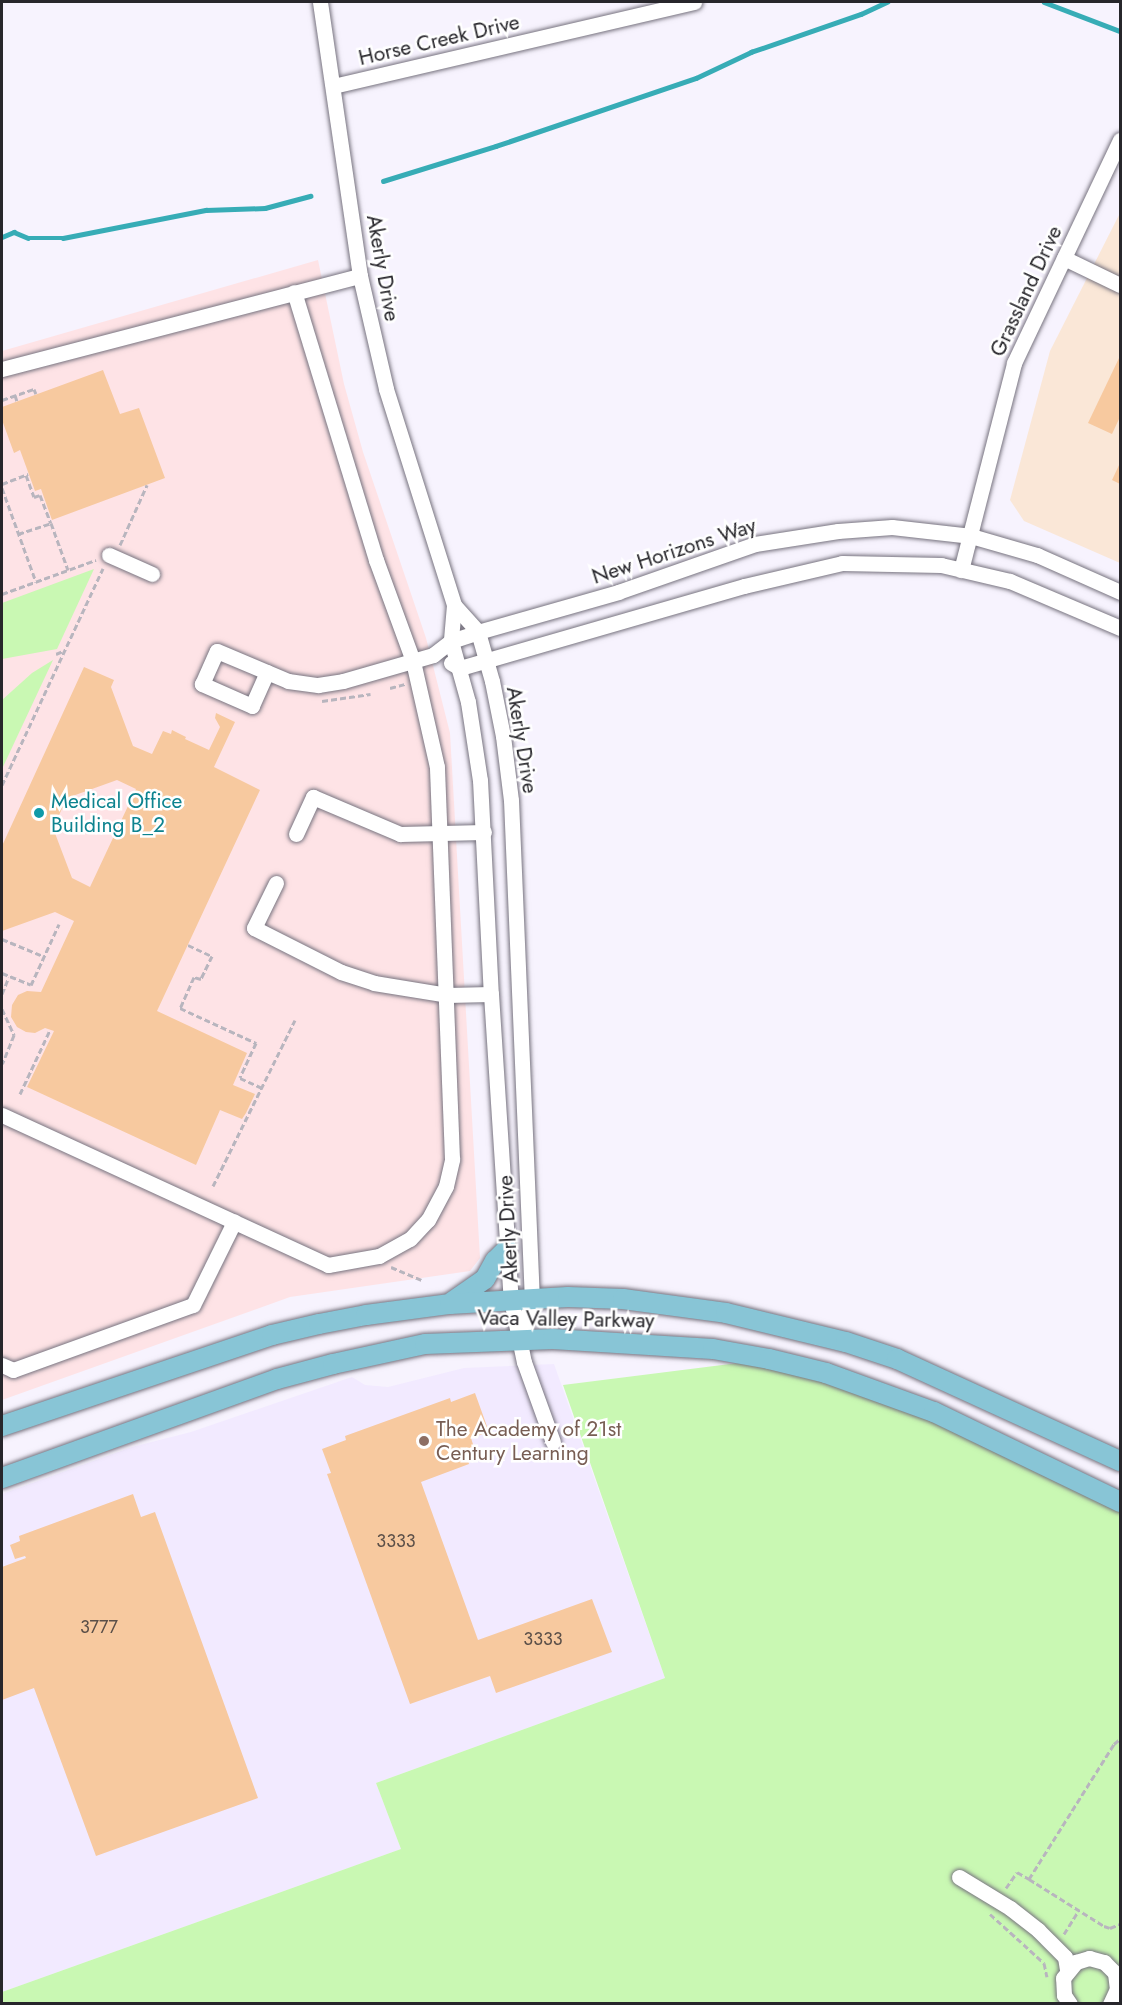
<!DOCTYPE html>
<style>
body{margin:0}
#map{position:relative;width:1122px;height:2005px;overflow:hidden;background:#f7f3fe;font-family:Jost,sans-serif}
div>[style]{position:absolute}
.built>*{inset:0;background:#f2eaff}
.industrial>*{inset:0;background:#fae7d7}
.medical>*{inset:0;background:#fee3e6}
.green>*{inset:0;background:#c9f8b3}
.stream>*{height:4.5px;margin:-2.25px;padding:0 2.25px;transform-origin:2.25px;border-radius:2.25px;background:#37acb6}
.building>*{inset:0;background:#f7c99f}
.path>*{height:3px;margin-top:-1.5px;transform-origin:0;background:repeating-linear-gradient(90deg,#b8b5be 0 6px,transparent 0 9px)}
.roads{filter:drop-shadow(0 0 2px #77737f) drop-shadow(0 0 2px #77737f)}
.minor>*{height:15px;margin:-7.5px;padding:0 7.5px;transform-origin:7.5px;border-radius:7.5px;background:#fff}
.major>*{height:20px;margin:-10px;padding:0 10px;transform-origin:10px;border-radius:10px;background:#88c5d6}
.dots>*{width:16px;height:16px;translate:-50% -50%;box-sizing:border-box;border:3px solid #fff;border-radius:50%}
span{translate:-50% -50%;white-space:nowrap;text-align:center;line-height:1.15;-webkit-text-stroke:5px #fff;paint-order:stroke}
.number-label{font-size:18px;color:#5b4f48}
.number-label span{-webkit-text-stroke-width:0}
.street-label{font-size:21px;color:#27262b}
.culture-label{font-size:21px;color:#0d838f}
.left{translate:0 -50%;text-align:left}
.education-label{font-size:21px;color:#785e54}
.frame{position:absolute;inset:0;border:3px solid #27262b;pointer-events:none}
</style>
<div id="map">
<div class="built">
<i style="clip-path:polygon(554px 1364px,665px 1678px,376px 1783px,401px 1849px,2px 1992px,2px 1494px,132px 1447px,191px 1432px,352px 1377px,365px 1385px,388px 1387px,464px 1368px)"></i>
</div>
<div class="industrial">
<i style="clip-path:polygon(1120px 213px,1120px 563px,1024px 521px,1010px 500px,1050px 351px)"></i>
</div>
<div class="medical">
<i style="clip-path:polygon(318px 260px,344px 384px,363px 452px,426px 638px,450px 733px,480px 1258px,470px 1271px,290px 1297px,2px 1400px,2px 351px)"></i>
</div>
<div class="green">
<i style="clip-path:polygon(94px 569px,57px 649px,2px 659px,2px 603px)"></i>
<i style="clip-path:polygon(53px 660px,2px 769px,2px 700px,32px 673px)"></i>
<i style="clip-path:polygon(769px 1359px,934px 1412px,1120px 1502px,1120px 2003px,2px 2004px,2px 1992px,401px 1849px,376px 1783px,665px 1678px,563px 1385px)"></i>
</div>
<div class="stream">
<i style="left:1044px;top:2px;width:81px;rotate:20.9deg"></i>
<i style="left:383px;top:181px;width:118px;rotate:-17.2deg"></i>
<i style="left:496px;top:146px;width:211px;rotate:-18.8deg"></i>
<i style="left:696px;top:78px;width:61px;rotate:-25.3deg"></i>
<i style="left:751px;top:52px;width:116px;rotate:-19.1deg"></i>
<i style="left:861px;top:14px;width:29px;rotate:-25deg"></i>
<i style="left:2px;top:237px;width:13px;rotate:-23deg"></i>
<i style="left:14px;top:232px;width:15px;rotate:23deg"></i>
<i style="left:28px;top:238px;width:35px"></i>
<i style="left:63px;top:238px;width:146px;rotate:-11.1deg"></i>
<i style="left:206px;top:210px;width:59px;rotate:-1.9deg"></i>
<i style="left:265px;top:208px;width:47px;rotate:-14.9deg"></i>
</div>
<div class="building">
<i style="clip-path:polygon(1120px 356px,1120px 417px,1112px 434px,1088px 423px)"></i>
<i style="clip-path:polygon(103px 370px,120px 414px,139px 408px,165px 478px,52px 520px,41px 489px,35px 491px,20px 450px,14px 453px,2px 420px,2px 407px)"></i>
<i style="clip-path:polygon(1120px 463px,1120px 484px,1112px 480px)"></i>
<i style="clip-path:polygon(evenodd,84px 667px,114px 680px,111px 687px,133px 746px,152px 754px,163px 731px,171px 734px,172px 730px,186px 737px,185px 739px,209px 750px,220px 727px,215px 718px,216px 713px,235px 722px,214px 767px,260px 790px,157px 1011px,247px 1053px,233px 1085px,255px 1094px,246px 1113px,242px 1119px,220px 1110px,196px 1165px,27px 1087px,54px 1031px,45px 1028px,35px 1033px,26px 1032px,17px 1027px,11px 1017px,12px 1005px,18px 995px,27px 991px,41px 992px,74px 921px,55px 912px,2px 931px,2px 846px,84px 667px,117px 780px,136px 789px,90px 887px,72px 878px,53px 828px,67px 798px,117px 780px)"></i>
<i style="clip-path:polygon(475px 1393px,489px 1432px,471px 1438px,477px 1457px,468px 1460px,469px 1464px,421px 1482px,478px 1640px,592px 1599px,612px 1652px,496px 1693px,490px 1676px,410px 1704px,327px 1474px,331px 1473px,322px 1449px,346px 1440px,345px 1436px,450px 1398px,451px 1402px)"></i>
<i style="clip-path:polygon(133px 1494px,141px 1517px,155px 1512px,258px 1798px,96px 1856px,34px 1688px,2px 1700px,2px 1567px,26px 1558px,25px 1556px,15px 1559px,10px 1545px,20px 1541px,19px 1536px)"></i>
</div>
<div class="path">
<i style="left:15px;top:395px;width:6px;rotate:72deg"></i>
<i style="left:2px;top:400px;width:34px;rotate:-19deg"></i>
<i style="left:34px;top:389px;width:5px;rotate:68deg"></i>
<i style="left:26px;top:475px;width:23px;rotate:70deg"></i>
<i style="left:34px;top:497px;width:6px;rotate:-18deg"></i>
<i style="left:40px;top:495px;width:30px;rotate:69deg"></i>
<i style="left:2px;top:484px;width:28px;rotate:-21deg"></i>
<i style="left:2px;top:488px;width:100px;rotate:70.1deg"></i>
<i style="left:18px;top:534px;width:35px;rotate:-18deg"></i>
<i style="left:51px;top:523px;width:50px;rotate:70.1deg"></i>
<i style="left:120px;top:545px;width:66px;rotate:-65.8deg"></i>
<i style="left:2px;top:594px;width:100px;rotate:-19.9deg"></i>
<i style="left:56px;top:654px;width:8px;rotate:-23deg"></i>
<i style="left:390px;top:688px;width:16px;rotate:-15deg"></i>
<i style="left:322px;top:701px;width:49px;rotate:-8.1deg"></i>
<i style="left:2px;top:785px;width:239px;rotate:-65deg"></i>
<i style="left:2px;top:939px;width:44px;rotate:22.5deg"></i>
<i style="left:188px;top:945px;width:26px;rotate:25deg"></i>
<i style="left:212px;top:956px;width:25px;rotate:116deg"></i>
<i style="left:201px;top:979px;width:7px;rotate:-164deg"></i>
<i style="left:194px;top:977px;width:34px;rotate:114deg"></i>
<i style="left:180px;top:1008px;width:84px;rotate:24.7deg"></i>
<i style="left:256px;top:1043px;width:38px;rotate:115deg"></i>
<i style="left:240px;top:1078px;width:24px;rotate:24deg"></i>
<i style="left:2px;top:973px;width:31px;rotate:22deg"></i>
<i style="left:31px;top:985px;width:67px;rotate:-65.3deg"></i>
<i style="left:2px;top:994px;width:18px;rotate:-68deg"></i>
<i style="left:2px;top:1009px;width:29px;rotate:65deg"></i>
<i style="left:14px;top:1035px;width:31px;rotate:112deg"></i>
<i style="left:20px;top:1094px;width:71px;rotate:-64.9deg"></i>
<i style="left:213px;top:1186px;width:185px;rotate:-63.7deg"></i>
<i style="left:391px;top:1267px;width:33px;rotate:23deg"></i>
<i style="left:1029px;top:1879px;width:89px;rotate:32.1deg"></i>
<i style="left:1104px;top:1926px;width:6px;rotate:18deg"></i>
<i style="left:1110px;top:1928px;width:11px;rotate:-22deg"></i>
<i style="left:1006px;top:1888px;width:19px;rotate:-55deg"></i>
<i style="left:1017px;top:1872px;width:14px;rotate:30deg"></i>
<i style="left:1029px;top:1879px;width:160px;rotate:-57.8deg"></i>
<i style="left:1114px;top:1744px;width:8px;rotate:-40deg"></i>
<i style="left:990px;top:1914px;width:73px;rotate:42.2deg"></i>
<i style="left:1044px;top:1963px;width:14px;rotate:78deg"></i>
<i style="left:1064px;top:1934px;width:28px;rotate:-58deg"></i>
</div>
<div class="roads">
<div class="minor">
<i style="left:320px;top:2px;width:277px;rotate:81.7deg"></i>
<i style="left:360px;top:276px;width:116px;rotate:77deg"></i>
<i style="left:386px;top:389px;width:226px;rotate:72.5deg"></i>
<i style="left:454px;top:605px;width:36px;rotate:95deg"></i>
<i style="left:451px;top:641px;width:63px;rotate:74.4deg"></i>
<i style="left:468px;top:702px;width:79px;rotate:81.3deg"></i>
<i style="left:480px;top:780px;width:214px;rotate:87.1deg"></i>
<i style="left:491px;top:994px;width:307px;rotate:86.3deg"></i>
<i style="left:511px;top:1300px;width:63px;rotate:78.2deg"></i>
<i style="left:524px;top:1362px;width:85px;rotate:70.1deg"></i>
<i style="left:333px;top:86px;width:371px;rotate:-13.1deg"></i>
<i style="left:1064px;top:258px;width:62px;rotate:25.7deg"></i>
<i style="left:2px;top:369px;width:370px;rotate:-14.6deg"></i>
<i style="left:109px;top:555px;width:47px;rotate:23.8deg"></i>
<i style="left:961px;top:570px;width:214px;rotate:-75.6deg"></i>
<i style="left:1014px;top:363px;width:247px;rotate:-64.6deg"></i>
<i style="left:454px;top:605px;width:36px;rotate:48deg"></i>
<i style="left:478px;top:632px;width:51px;rotate:74.1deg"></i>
<i style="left:492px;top:681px;width:56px;rotate:78.7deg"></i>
<i style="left:503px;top:736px;width:64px;rotate:82.9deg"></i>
<i style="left:511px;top:800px;width:498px;rotate:87.6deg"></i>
<i style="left:532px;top:1298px;width:41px;rotate:105.8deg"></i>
<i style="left:451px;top:663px;width:10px;rotate:29deg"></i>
<i style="left:460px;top:668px;width:296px;rotate:-16.1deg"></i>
<i style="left:744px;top:586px;width:101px;rotate:-13.2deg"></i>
<i style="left:842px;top:563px;width:99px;rotate:1.2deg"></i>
<i style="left:941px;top:565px;width:71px;rotate:13.1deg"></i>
<i style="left:1010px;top:581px;width:120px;rotate:23.1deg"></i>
<i style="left:267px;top:672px;width:37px;rotate:114deg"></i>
<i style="left:252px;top:706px;width:55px;rotate:-156.3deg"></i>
<i style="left:202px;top:684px;width:36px;rotate:-66deg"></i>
<i style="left:217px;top:651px;width:77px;rotate:22.9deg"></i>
<i style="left:288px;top:681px;width:30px;rotate:8deg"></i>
<i style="left:318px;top:685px;width:25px;rotate:-9deg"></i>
<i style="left:343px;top:681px;width:94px;rotate:-16.1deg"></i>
<i style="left:433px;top:655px;width:23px;rotate:-38deg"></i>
<i style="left:451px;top:641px;width:28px;rotate:-18deg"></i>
<i style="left:478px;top:632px;width:146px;rotate:-15.9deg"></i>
<i style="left:618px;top:592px;width:145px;rotate:-19.3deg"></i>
<i style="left:755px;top:544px;width:84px;rotate:-8.9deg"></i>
<i style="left:838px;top:531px;width:54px;rotate:-4.2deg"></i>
<i style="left:892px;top:527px;width:80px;rotate:6.5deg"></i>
<i style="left:971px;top:536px;width:69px;rotate:16.1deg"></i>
<i style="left:1037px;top:555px;width:91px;rotate:24deg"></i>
<i style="left:296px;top:834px;width:41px;rotate:-65.3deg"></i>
<i style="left:313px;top:797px;width:95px;rotate:23deg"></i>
<i style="left:400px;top:834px;width:84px;rotate:-1.4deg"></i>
<i style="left:276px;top:883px;width:50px;rotate:116.1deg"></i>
<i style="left:254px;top:928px;width:97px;rotate:26.8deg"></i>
<i style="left:341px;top:972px;width:35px;rotate:18deg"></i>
<i style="left:374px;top:983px;width:74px;rotate:9.3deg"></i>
<i style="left:447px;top:995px;width:44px;rotate:-1.3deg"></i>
<i style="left:2px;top:1115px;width:359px;rotate:24.7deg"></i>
<i style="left:328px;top:1265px;width:52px;rotate:-10deg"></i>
<i style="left:379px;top:1256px;width:35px;rotate:-29deg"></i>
<i style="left:410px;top:1239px;width:26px;rotate:-47deg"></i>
<i style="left:428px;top:1220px;width:38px;rotate:-62deg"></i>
<i style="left:446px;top:1186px;width:28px;rotate:-77deg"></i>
<i style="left:452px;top:1159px;width:392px;rotate:-92.2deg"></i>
<i style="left:437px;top:767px;width:109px;rotate:-102.8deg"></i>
<i style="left:413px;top:661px;width:108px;rotate:-110.1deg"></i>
<i style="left:376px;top:560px;width:280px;rotate:-107deg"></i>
<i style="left:2px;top:1365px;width:12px;rotate:24deg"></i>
<i style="left:13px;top:1370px;width:191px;rotate:-19.9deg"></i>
<i style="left:193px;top:1305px;width:93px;rotate:-63.7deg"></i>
<i style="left:959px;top:1877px;width:60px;rotate:31.3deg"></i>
<i style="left:1010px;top:1908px;width:36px;rotate:38deg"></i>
<i style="left:1038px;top:1930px;width:38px;rotate:45deg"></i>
<i style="left:1065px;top:1957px;width:13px;rotate:81deg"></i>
<i style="left:1070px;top:2004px;width:11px;rotate:-124deg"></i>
<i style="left:1064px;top:1995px;width:17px;rotate:-93deg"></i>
<i style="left:1063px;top:1978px;width:21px;rotate:-51deg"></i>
<i style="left:1076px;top:1962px;width:14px;rotate:-17deg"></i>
<i style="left:1089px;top:1958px;width:16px;rotate:15deg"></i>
<i style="left:1104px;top:1962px;width:16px;rotate:45deg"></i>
<i style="left:1115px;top:1973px;width:16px;rotate:83deg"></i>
<i style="left:1117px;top:1989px;width:17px;rotate:115deg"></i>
</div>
<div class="major">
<i style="left:452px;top:1302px;width:40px;rotate:-34.9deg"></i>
<i style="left:485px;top:1279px;width:21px;rotate:-61deg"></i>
<i style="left:495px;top:1261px;width:17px;rotate:-45deg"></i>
<i style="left:2px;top:1426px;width:285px;rotate:-18.6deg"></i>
<i style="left:272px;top:1335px;width:48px;rotate:-13.2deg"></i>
<i style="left:319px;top:1324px;width:48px;rotate:-10.8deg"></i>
<i style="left:366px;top:1315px;width:85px;rotate:-7.5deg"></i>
<i style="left:450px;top:1304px;width:118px;rotate:-3.4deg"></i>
<i style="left:568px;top:1297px;width:55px;rotate:2.1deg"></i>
<i style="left:623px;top:1299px;width:104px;rotate:7.7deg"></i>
<i style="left:726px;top:1313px;width:123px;rotate:13.6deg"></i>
<i style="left:846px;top:1342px;width:54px;rotate:18.4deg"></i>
<i style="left:897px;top:1359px;width:245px;rotate:24.6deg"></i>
<i style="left:2px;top:1478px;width:292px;rotate:-19.8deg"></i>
<i style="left:277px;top:1379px;width:58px;rotate:-15deg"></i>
<i style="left:333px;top:1364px;width:94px;rotate:-12.3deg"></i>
<i style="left:425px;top:1344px;width:128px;rotate:-2.2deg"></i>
<i style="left:553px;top:1339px;width:160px;rotate:3.6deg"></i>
<i style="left:713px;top:1349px;width:57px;rotate:10.1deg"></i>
<i style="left:769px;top:1359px;width:59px;rotate:13.8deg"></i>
<i style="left:826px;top:1373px;width:115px;rotate:19.9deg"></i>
<i style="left:934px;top:1412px;width:207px;rotate:25.8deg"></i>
</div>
</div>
<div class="dots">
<i style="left:39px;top:813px;background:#0f9aa8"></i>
<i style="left:424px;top:1441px;background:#8d6e63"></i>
</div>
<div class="number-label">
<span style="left:396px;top:1541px">3333</span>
<span style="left:99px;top:1627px">3777</span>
<span style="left:543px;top:1639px">3333</span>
</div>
<div class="street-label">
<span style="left:439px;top:40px;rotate:-13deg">Horse Creek Drive</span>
<span style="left:383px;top:268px;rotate:80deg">Akerly Drive</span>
<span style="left:1026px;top:291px;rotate:-65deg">Grassland Drive</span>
<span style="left:674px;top:551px;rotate:-18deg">New Horizons Way</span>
<span style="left:522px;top:740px;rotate:81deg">Akerly Drive</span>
<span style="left:508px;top:1229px;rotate:-93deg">Akerly Drive</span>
<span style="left:566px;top:1319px;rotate:1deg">Vaca Valley Parkway</span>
</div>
<div class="culture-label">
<span class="left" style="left:51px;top:813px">Medical Office<br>Building B_2</span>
</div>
<div class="education-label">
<span class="left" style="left:436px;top:1441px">The Academy of 21st<br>Century Learning</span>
</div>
<div class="frame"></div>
</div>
